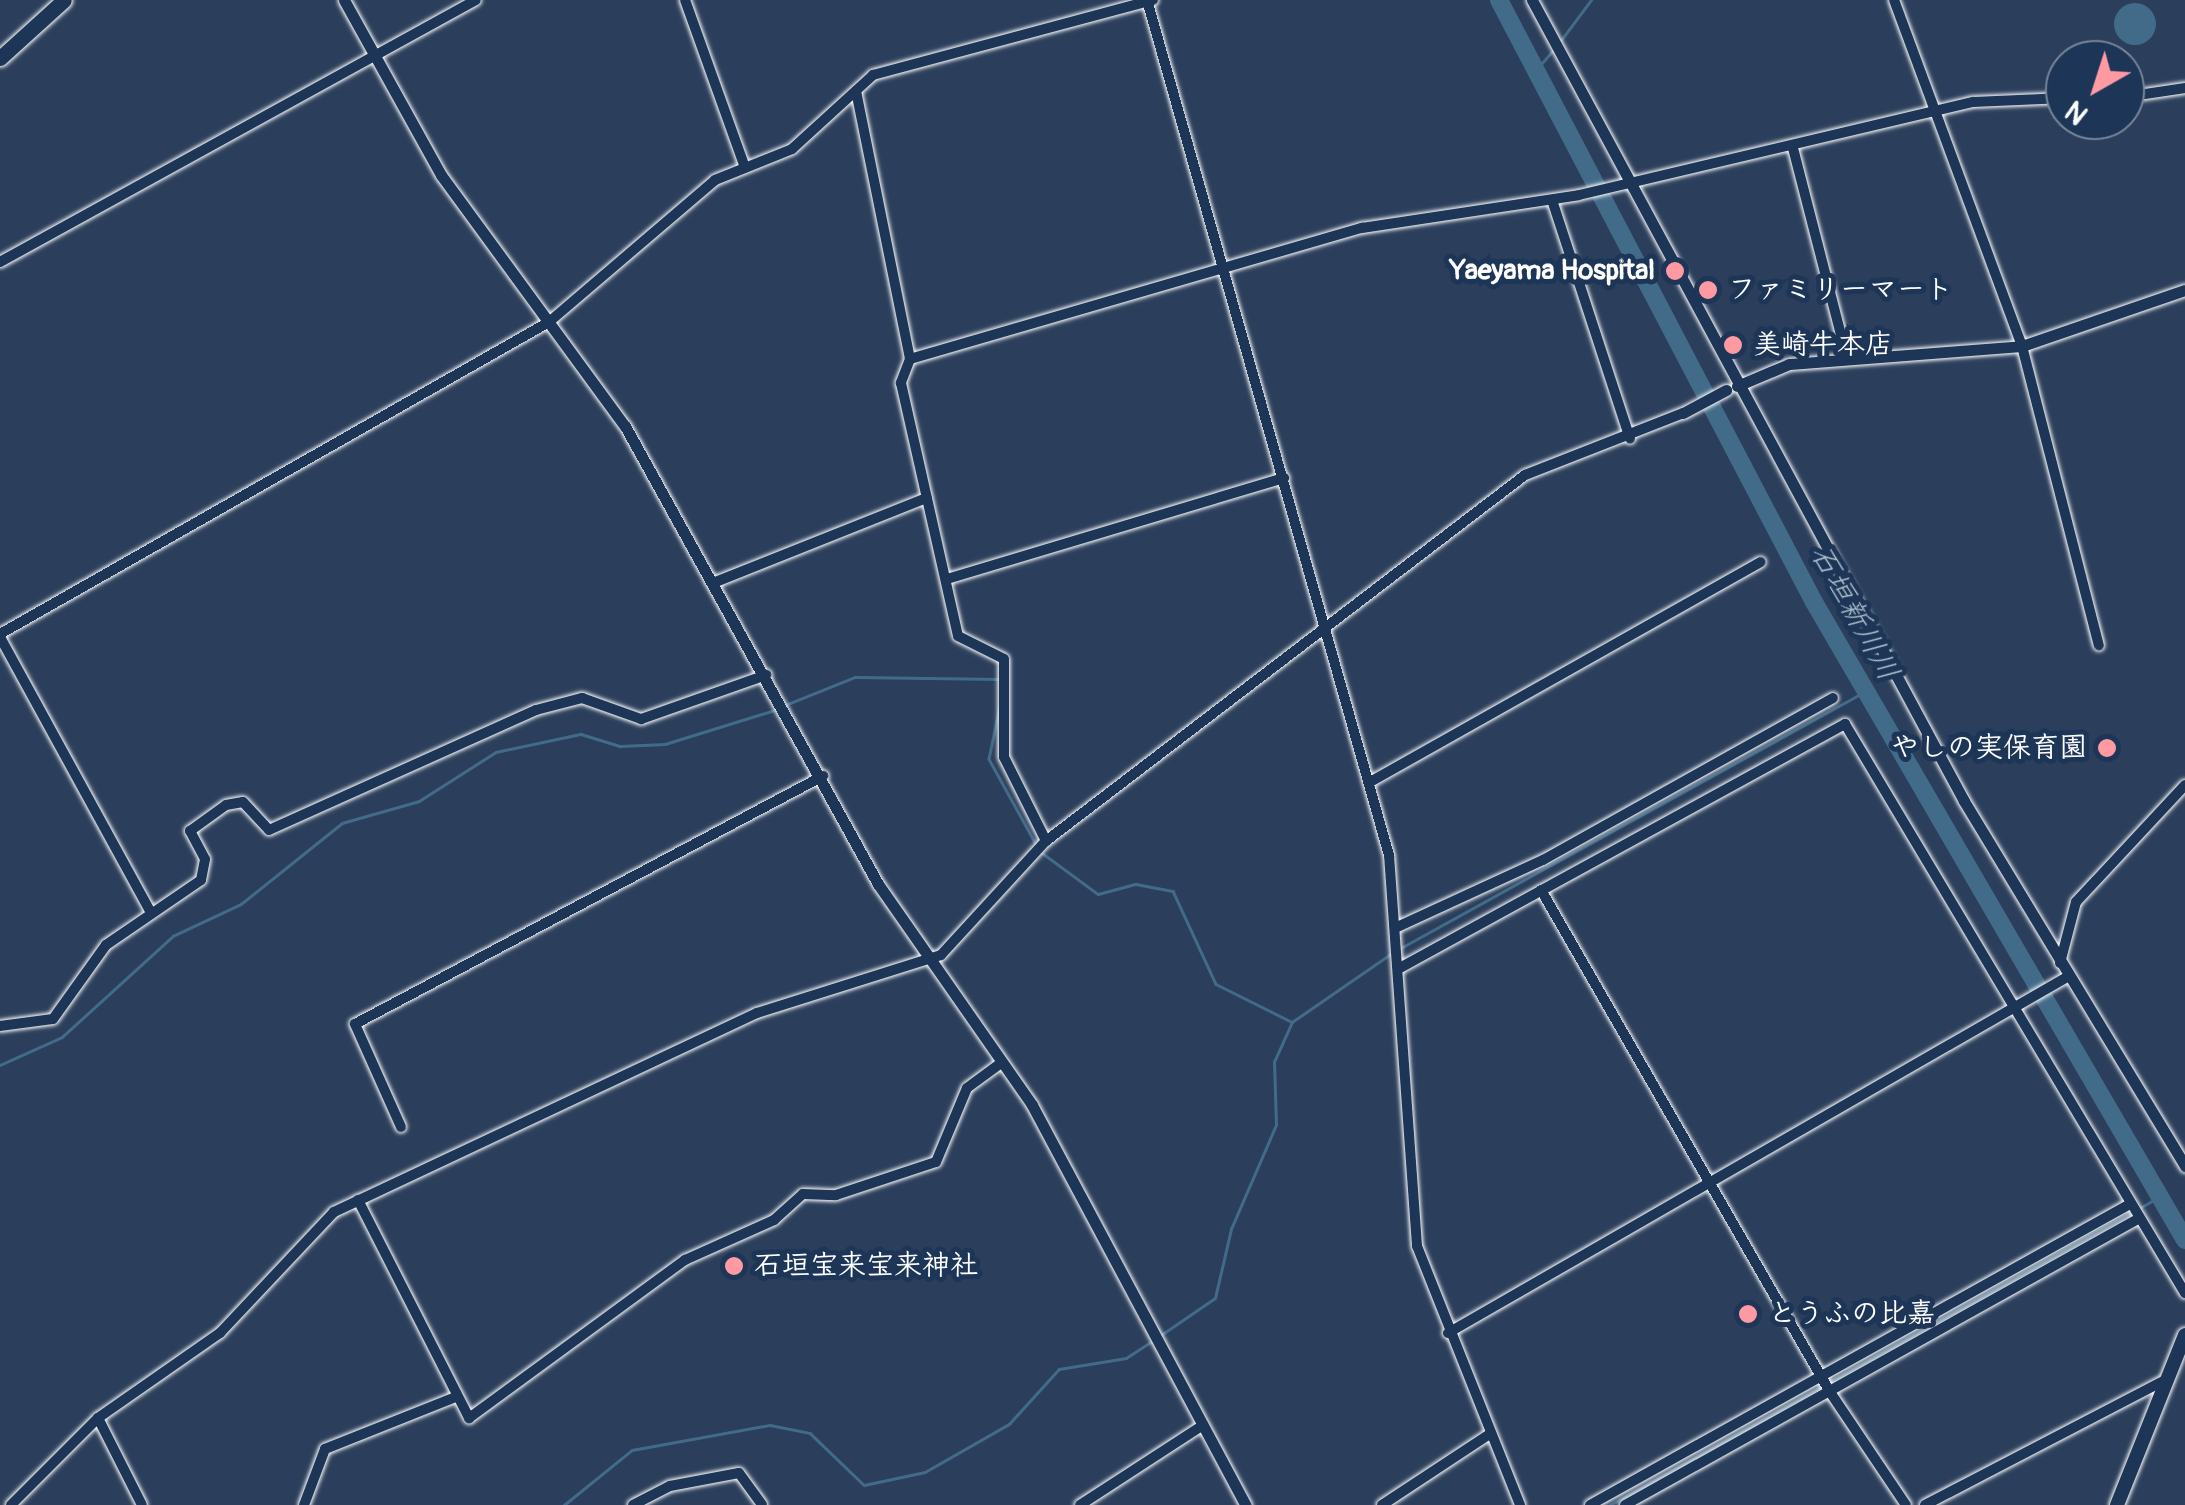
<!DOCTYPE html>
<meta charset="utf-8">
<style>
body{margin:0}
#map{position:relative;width:2185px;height:1505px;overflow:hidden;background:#2b3e5b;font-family:Pangolin,"Klee One",sans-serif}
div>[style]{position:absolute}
.water>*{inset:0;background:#426b8a}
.round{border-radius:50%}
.stream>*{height:2.5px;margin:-1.25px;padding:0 1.25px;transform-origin:1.25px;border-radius:1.25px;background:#426b8a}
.river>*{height:18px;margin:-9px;padding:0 9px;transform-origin:9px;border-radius:9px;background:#426b8a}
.roads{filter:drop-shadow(0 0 2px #fff) drop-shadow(0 0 2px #fff)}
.minor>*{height:10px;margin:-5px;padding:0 5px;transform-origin:5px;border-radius:5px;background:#1d3557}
.tertiary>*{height:11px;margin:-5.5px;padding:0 5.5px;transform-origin:5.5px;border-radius:5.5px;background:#1d3557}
.secondary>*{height:14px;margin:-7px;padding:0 7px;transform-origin:7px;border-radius:7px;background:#1d3557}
.primary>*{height:15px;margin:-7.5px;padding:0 7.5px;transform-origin:7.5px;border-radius:7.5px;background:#1d3557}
.dots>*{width:28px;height:28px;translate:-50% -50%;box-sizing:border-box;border:5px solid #1d3557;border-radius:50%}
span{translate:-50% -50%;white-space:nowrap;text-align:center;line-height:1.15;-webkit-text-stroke:10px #1d3557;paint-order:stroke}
.poi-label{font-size:28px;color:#fff;font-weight:700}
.right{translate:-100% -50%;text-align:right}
.left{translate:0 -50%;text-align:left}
.water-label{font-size:30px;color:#b3c4d0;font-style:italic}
.north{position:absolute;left:2045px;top:40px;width:100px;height:100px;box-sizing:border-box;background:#1d3557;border:2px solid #77869a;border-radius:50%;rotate:219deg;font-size:28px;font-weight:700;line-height:40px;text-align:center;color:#fff}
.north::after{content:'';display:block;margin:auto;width:35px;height:45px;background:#ff9aa2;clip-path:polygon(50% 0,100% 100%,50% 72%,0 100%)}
</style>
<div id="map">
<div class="water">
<i class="round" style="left:2114px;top:3px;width:42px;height:42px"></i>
</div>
<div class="stream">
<i style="left:1559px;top:43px;width:54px;rotate:-53.3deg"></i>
<i style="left:1535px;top:71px;width:29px;rotate:-49deg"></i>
<i style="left:783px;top:706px;width:78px;rotate:-21.9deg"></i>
<i style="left:855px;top:677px;width:144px;rotate:0.8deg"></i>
<i style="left:1000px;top:706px;width:54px;rotate:101.7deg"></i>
<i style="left:989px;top:759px;width:99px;rotate:61.1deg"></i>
<i style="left:1041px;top:852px;width:71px;rotate:36.4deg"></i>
<i style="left:1098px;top:894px;width:39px;rotate:-15deg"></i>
<i style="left:1136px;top:884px;width:38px;rotate:11deg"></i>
<i style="left:1173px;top:891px;width:102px;rotate:65.2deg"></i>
<i style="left:1216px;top:984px;width:85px;rotate:26.6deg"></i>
<i style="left:1399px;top:949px;width:534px;rotate:-28.92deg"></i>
<i style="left:0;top:1065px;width:68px;rotate:-24.3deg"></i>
<i style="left:62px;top:1037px;width:150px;rotate:-42.3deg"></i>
<i style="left:173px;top:936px;width:75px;rotate:-25.2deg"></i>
<i style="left:241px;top:904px;width:129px;rotate:-38.7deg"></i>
<i style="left:342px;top:823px;width:80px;rotate:-15.9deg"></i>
<i style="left:419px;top:801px;width:91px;rotate:-32.5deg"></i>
<i style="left:496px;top:752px;width:87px;rotate:-12deg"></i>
<i style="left:581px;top:734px;width:41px;rotate:17.1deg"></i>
<i style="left:620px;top:746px;width:45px;rotate:-2.5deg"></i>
<i style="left:665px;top:744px;width:115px;rotate:-17.2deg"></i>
<i style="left:2138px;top:1209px;width:24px;rotate:-30deg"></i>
<i style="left:1161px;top:1335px;width:65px;rotate:-34.4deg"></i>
<i style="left:1215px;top:1298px;width:71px;rotate:-76.9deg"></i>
<i style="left:1231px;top:1229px;width:113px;rotate:-66.6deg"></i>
<i style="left:1276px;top:1125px;width:63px;rotate:-91.8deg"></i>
<i style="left:1274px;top:1062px;width:44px;rotate:-65.8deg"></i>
<i style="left:1292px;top:1022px;width:121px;rotate:-34.6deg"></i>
<i style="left:1829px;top:1382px;width:343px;rotate:-29.3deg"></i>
<i style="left:564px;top:1505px;width:87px;rotate:-39deg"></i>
<i style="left:632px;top:1450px;width:140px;rotate:-10.3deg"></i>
<i style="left:770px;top:1425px;width:41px;rotate:11.3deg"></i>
<i style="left:810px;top:1433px;width:75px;rotate:43.9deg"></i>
<i style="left:864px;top:1485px;width:62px;rotate:-12deg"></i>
<i style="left:925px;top:1472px;width:97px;rotate:-29.7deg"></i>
<i style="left:1009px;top:1424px;width:74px;rotate:-47.7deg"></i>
<i style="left:1059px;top:1369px;width:68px;rotate:-9.3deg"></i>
<i style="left:1126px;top:1358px;width:33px;rotate:-33deg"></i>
<i style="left:1610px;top:1505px;width:243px;rotate:-29.3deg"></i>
</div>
<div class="river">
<i style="left:1499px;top:0;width:679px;rotate:62.38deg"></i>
<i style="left:1814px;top:602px;width:738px;rotate:59.82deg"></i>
</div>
<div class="roads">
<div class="minor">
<i style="left:685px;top:0;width:178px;rotate:70.3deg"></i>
<i style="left:1147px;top:0;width:889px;rotate:74.2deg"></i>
<i style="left:1389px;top:855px;width:392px;rotate:85.9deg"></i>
<i style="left:1417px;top:1246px;width:279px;rotate:68.3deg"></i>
<i style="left:1894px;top:0;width:369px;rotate:69.7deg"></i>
<i style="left:2022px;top:346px;width:309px;rotate:75.6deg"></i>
<i style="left:856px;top:91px;width:273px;rotate:78.6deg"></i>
<i style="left:910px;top:359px;width:26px;rotate:111deg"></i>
<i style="left:901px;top:383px;width:259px;rotate:77.3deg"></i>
<i style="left:958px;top:636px;width:51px;rotate:26.6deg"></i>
<i style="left:1004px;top:659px;width:98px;rotate:90deg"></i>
<i style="left:1004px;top:757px;width:94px;rotate:63.4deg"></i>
<i style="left:2125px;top:97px;width:61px;rotate:-8.5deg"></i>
<i style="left:1793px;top:148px;width:218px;rotate:75.6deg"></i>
<i style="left:1552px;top:200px;width:251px;rotate:71.9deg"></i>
<i style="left:0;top:262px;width:543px;rotate:-28.83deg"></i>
<i style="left:910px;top:359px;width:471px;rotate:-16.2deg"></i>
<i style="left:1362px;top:228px;width:219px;rotate:-8.6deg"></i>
<i style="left:1579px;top:195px;width:405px;rotate:-13.3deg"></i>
<i style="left:1973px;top:102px;width:92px;rotate:-2.5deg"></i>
<i style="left:947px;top:579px;width:352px;rotate:-16.7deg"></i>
<i style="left:713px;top:583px;width:230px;rotate:-21.7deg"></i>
<i style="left:0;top:634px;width:631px;rotate:-29.61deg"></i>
<i style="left:549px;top:322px;width:218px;rotate:-40.5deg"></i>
<i style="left:715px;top:180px;width:83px;rotate:-21.9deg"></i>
<i style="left:792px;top:149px;width:110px;rotate:-42.4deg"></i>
<i style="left:873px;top:75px;width:290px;rotate:-15deg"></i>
<i style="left:0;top:637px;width:315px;rotate:61.3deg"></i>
<i style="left:1372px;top:781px;width:446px;rotate:-29.4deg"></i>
<i style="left:1541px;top:890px;width:579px;rotate:60.07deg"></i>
<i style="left:1830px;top:1392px;width:136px;rotate:56.1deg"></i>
<i style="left:1395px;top:928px;width:163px;rotate:-24.7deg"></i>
<i style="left:1543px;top:860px;width:332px;rotate:-29.2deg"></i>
<i style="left:2060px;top:963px;width:63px;rotate:-75.3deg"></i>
<i style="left:2076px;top:902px;width:160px;rotate:-47deg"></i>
<i style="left:1398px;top:969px;width:510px;rotate:-28.73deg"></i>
<i style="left:1845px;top:724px;width:663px;rotate:59.14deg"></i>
<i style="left:0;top:1026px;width:53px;rotate:-7.5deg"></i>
<i style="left:53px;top:1019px;width:91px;rotate:-54.4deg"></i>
<i style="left:106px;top:945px;width:115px;rotate:-34.4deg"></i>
<i style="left:201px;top:880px;width:21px;rotate:-79deg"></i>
<i style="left:205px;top:859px;width:32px;rotate:-118deg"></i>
<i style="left:190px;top:831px;width:44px;rotate:-35.8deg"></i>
<i style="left:226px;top:805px;width:17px;rotate:-10deg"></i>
<i style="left:243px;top:802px;width:38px;rotate:47deg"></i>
<i style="left:269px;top:830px;width:293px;rotate:-24.2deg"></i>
<i style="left:536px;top:710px;width:48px;rotate:-14.6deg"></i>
<i style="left:582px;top:698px;width:63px;rotate:19.6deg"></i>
<i style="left:641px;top:719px;width:133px;rotate:-19.4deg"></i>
<i style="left:401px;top:1127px;width:113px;rotate:-114.1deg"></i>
<i style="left:355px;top:1024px;width:530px;rotate:-27.92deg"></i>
<i style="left:358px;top:1200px;width:245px;rotate:63deg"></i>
<i style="left:469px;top:1418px;width:268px;rotate:-36.2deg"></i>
<i style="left:685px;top:1260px;width:98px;rotate:-24.2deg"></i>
<i style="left:774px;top:1220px;width:39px;rotate:-42deg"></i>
<i style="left:803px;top:1194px;width:33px;rotate:2deg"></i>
<i style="left:836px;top:1195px;width:105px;rotate:-18.3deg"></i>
<i style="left:936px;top:1162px;width:80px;rotate:-67.3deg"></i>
<i style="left:967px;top:1088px;width:42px;rotate:-36.3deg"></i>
<i style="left:1448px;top:1333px;width:714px;rotate:-29.9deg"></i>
<i style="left:98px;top:1418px;width:97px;rotate:63.2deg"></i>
<i style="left:11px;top:1505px;width:123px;rotate:-45deg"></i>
<i style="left:98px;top:1418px;width:149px;rotate:-34.9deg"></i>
<i style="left:220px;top:1333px;width:166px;rotate:-46.7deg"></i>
<i style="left:334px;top:1212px;width:467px;rotate:-25.2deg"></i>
<i style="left:757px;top:1013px;width:193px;rotate:-17.5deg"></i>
<i style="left:941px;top:955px;width:155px;rotate:-47.4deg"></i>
<i style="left:1046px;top:841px;width:603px;rotate:-37.38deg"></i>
<i style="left:1525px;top:475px;width:170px;rotate:-21.4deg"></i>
<i style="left:304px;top:1505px;width:60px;rotate:-69.4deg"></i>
<i style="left:325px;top:1449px;width:141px;rotate:-21.7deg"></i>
<i style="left:633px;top:1505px;width:42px;rotate:-27.2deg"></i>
<i style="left:670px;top:1486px;width:70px;rotate:-10.7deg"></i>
<i style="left:739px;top:1473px;width:39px;rotate:54deg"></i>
<i style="left:1080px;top:1505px;width:143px;rotate:-33deg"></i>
<i style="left:1382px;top:1505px;width:127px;rotate:-33.4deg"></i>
<i style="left:1590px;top:1505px;width:616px;rotate:-29.14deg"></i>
<i style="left:1625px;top:1505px;width:585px;rotate:-29.15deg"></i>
<i style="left:1925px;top:1505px;width:271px;rotate:-27.5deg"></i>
</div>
<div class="tertiary">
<i style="left:344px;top:0;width:200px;rotate:61deg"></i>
<i style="left:441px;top:175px;width:311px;rotate:53.8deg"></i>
<i style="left:625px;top:426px;width:523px;rotate:61.08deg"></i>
<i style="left:878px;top:884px;width:269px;rotate:55.1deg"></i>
<i style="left:1032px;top:1105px;width:454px;rotate:61.9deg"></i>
<i style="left:1532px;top:0;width:910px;rotate:61.66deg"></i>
<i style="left:1964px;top:801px;width:427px;rotate:58.8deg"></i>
<i style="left:1737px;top:386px;width:56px;rotate:-22.9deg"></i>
<i style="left:1789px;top:364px;width:234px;rotate:-4.4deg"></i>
<i style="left:2022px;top:346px;width:172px;rotate:-19deg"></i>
<i style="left:1683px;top:413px;width:49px;rotate:-28.1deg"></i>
</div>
<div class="secondary">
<i style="left:2117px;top:1505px;width:183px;rotate:-68.2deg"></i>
</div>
<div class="primary">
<i style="left:0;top:58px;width:86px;rotate:-42.2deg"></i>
</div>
</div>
<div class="dots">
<i style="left:1675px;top:271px;background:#ff9aa2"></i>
<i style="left:1708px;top:290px;background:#ff9aa2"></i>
<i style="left:1733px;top:345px;background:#ff9aa2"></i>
<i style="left:2107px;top:748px;background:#ff9aa2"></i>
<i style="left:734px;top:1266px;background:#ff9aa2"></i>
<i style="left:1748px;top:1314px;background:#ff9aa2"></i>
</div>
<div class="poi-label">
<span class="right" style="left:1655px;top:271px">Yaeyama Hospital</span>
<span class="left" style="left:1728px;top:290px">ファミリーマート</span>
<span class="left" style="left:1753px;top:345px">美崎牛本店</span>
<span class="right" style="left:2087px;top:748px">やしの実保育園</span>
<span class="left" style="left:754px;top:1266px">石垣宝来宝来神社</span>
<span class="left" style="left:1768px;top:1314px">とうふの比嘉</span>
</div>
<div class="water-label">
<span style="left:1854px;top:613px;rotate:61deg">石垣新川川</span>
</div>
<div class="north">N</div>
</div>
